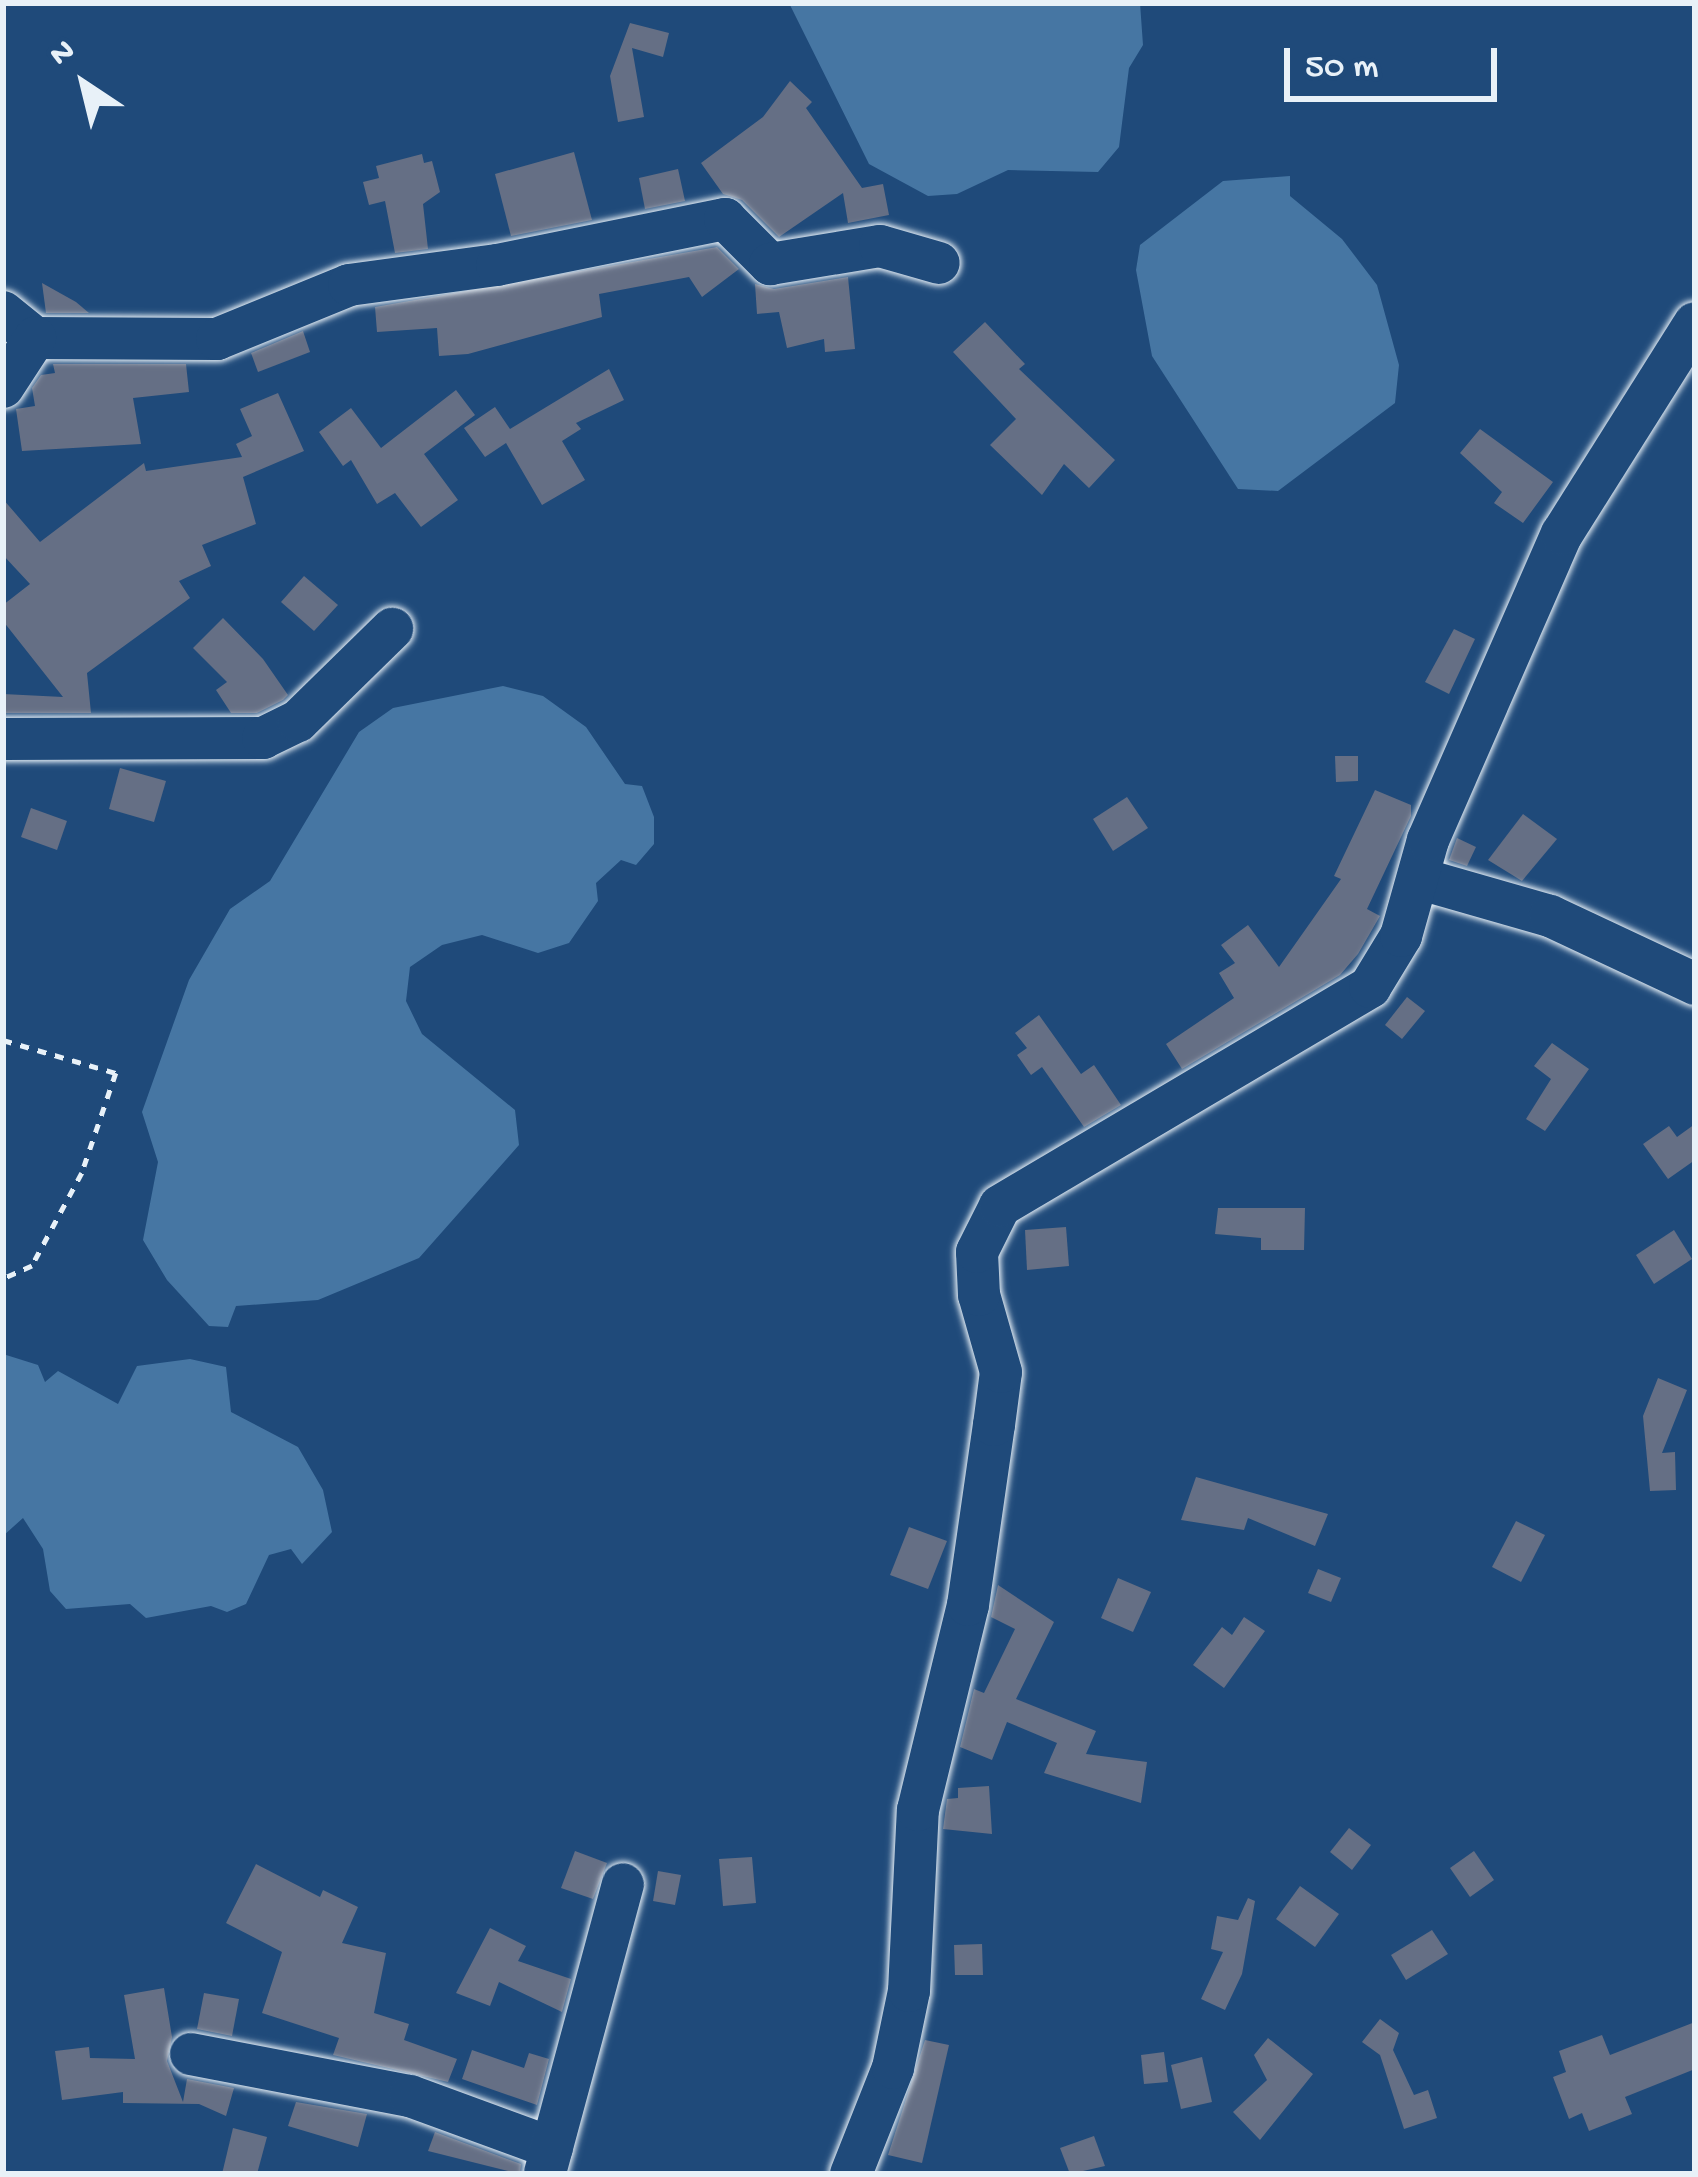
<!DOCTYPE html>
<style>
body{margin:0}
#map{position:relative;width:1698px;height:2177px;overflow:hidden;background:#1f4a7a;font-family:"Gochi Hand",sans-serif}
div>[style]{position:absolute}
.water>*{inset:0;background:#4676a3}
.building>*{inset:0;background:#656f85}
.path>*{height:4.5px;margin-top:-2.25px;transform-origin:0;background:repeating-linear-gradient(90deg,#e8f1f8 0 9px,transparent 0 18px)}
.roads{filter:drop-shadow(0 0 3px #e8f1f8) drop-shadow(0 0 3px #e8f1f8)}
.minor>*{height:42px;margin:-21px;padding:0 21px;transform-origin:21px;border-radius:21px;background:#1f4a7a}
span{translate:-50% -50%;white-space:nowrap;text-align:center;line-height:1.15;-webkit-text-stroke:12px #1f4a7a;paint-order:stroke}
.frame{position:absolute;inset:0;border:6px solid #e8f1f8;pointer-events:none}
.north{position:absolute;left:24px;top:24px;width:120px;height:120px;-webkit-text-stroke:9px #1f4a7a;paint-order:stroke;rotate:325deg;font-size:33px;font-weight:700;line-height:48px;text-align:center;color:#e8f1f8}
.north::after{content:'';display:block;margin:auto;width:42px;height:54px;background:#e8f1f8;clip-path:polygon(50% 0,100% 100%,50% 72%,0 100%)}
.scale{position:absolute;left:1284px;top:48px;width:213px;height:54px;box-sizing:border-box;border:6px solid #e8f1f8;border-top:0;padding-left:15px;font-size:36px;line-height:42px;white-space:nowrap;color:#e8f1f8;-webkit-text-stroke:9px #1f4a7a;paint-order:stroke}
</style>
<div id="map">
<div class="water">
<i style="clip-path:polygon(789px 3px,1140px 3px,1143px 45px,1129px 68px,1119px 147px,1098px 172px,1008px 170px,957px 194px,928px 196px,869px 164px)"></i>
<i style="clip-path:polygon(1290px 176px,1290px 196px,1342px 239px,1377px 285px,1399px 365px,1395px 403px,1278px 491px,1238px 489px,1152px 356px,1136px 270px,1140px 245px,1223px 181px)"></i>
<i style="clip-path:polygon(503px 686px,543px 696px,586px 727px,625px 784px,642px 786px,654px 817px,654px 844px,636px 865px,621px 860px,596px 883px,598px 901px,569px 943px,538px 953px,482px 935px,442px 945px,410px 967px,406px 1001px,422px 1034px,515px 1110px,519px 1145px,419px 1258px,318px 1300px,236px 1306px,228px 1327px,209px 1326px,167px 1280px,143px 1240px,158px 1162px,142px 1112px,189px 980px,230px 909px,270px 881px,359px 732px,393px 708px)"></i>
<i style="clip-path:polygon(3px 1354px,38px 1365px,45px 1382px,58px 1371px,118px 1404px,137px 1366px,190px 1359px,226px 1367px,231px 1412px,298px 1447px,323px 1490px,332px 1532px,302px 1564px,291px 1549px,269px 1555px,246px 1604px,227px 1612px,211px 1606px,146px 1618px,130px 1604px,66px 1609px,50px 1591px,43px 1549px,23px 1518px,3px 1536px)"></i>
</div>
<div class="building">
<i style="clip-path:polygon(630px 23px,669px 33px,663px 57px,632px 48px,644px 117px,618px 122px,610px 76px)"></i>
<i style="clip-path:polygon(790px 81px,812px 102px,806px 108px,862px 188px,883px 184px,889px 215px,848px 223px,843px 193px,779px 237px,742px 200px,723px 194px,701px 163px,763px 117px)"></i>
<i style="clip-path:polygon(574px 152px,592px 220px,511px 236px,495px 174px)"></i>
<i style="clip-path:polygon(422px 154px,424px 163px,432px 161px,440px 192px,423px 204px,428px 249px,395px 253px,385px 201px,369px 205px,363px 182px,379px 178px,376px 166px)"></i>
<i style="clip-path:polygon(678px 169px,685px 201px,645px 209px,639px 178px)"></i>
<i style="clip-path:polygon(717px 247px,739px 269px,702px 297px,689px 277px,599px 294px,602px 317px,468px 354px,439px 356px,437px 328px,377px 332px,375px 307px)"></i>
<i style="clip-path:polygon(848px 277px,855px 349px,825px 352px,824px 339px,787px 348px,779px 312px,757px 314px,755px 284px,774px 289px)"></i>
<i style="clip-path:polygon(42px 283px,76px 302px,89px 313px,46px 313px)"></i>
<i style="clip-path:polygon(985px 322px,1025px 364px,1019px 369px,1115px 460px,1089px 488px,1064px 464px,1042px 495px,990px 445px,1016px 419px,953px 352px)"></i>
<i style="clip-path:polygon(303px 331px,310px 352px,258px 372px,251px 353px)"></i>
<i style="clip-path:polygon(53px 364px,186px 364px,189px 392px,133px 398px,141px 444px,22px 451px,16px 409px,35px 406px,32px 388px,41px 375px,55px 373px)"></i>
<i style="clip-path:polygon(609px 369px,624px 400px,576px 423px,581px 429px,562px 441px,585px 480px,542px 505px,506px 443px,485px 457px,464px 428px,495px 407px,510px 429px)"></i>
<i style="clip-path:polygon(456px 390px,475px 415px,424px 454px,458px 500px,421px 527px,395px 493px,377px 504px,351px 460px,343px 466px,319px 432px,351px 408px,381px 448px)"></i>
<i style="clip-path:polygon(278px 393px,304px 451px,243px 477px,256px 524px,202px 545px,211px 566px,179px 581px,190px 598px,87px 673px,91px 713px,3px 713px,3px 694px,63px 697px,3px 621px,3px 605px,30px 584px,3px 555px,3px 499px,40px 542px,144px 463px,146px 471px,242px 457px,236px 444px,252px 436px,240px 409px)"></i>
<i style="clip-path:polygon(1480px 429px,1553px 482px,1523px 523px,1494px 503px,1502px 492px,1460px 453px)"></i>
<i style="clip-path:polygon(304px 576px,338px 605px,314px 631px,281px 602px)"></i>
<i style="clip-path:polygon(223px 618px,263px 659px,288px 695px,283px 700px,257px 713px,231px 713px,216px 690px,227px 682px,193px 648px)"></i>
<i style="clip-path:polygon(1454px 629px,1475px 639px,1449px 694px,1425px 682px)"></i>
<i style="clip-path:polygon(1335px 756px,1358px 756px,1358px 781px,1336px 782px)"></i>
<i style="clip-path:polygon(120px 768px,166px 781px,154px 822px,109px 809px)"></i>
<i style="clip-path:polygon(1375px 790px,1411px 805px,1411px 816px,1367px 909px,1380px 916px,1358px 954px,1340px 975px,1182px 1069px,1166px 1044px,1234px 998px,1219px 973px,1235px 963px,1221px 945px,1248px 925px,1279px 967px,1341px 879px,1334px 876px)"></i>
<i style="clip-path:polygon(1127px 797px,1148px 828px,1113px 851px,1093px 819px)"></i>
<i style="clip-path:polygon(31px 808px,67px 821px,57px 850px,21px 837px)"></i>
<i style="clip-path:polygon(1523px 814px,1557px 839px,1522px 881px,1488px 860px)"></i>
<i style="clip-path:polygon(1457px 838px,1476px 847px,1467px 866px,1449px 860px)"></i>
<i style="clip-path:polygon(1407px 997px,1425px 1011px,1402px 1039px,1385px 1025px)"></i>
<i style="clip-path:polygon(1039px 1015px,1081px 1074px,1094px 1065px,1121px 1105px,1084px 1127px,1042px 1067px,1031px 1075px,1017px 1055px,1027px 1048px,1015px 1033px)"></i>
<i style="clip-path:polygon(1552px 1043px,1589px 1069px,1545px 1131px,1526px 1119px,1551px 1079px,1534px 1066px)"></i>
<i style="clip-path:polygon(1695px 1124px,1695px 1160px,1668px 1179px,1643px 1144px,1669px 1126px,1677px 1137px)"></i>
<i style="clip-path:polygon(1218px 1208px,1305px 1208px,1304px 1250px,1261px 1250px,1261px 1238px,1215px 1234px)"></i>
<i style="clip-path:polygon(1066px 1227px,1069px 1266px,1027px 1270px,1025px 1230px)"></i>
<i style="clip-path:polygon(1674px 1230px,1692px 1259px,1654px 1284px,1636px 1255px)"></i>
<i style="clip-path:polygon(1658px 1378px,1687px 1390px,1662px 1453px,1675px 1452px,1676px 1490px,1650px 1491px,1643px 1416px)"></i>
<i style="clip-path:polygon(1196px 1477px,1328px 1514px,1315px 1546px,1248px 1518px,1244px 1530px,1181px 1520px)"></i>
<i style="clip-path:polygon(1516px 1521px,1545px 1535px,1521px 1582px,1492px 1567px)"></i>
<i style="clip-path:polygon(909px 1527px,947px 1541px,928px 1589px,890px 1575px)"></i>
<i style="clip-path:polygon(1318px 1569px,1341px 1578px,1331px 1602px,1308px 1593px)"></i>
<i style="clip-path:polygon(1118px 1578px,1151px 1592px,1133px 1632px,1101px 1618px)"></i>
<i style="clip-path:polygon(998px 1585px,1054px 1622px,1016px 1699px,1096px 1731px,1086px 1754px,1147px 1762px,1141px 1803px,1044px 1773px,1057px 1743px,1007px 1722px,992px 1760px,960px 1747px,974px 1689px,984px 1693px,1015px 1629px,991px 1617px)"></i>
<i style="clip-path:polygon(1244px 1617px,1265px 1631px,1224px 1688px,1193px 1665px,1222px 1627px,1232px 1635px)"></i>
<i style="clip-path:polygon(989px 1786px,992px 1834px,943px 1829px,947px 1799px,958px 1798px,958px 1788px)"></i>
<i style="clip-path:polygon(1349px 1828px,1371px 1845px,1352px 1870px,1330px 1852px)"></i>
<i style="clip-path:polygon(575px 1851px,607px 1863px,593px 1899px,561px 1888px)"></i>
<i style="clip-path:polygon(1474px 1851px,1494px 1880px,1470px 1897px,1450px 1868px)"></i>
<i style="clip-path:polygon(752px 1857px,756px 1903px,723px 1906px,719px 1859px)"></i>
<i style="clip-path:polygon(256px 1864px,320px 1897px,323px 1890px,358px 1907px,342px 1943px,386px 1953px,374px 2013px,409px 2024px,404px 2040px,457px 2059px,448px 2082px,333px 2055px,339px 2038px,262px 2013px,282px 1952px,226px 1923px)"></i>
<i style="clip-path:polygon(658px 1871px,681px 1875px,675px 1905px,653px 1901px)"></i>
<i style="clip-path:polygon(1300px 1886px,1339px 1914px,1315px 1947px,1276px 1919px)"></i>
<i style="clip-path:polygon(1248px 1898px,1255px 1901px,1242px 1974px,1225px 2010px,1201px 1999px,1223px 1952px,1211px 1949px,1217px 1916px,1238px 1920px)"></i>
<i style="clip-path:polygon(490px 1928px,526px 1946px,518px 1961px,571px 1979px,562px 2012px,499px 1982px,490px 2006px,456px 1993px)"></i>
<i style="clip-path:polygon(1432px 1930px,1448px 1954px,1406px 1980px,1391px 1955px)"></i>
<i style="clip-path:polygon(982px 1944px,983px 1975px,955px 1975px,954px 1945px)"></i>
<i style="clip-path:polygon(164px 1988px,172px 2037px,167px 2061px,183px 2102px,187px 2079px,234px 2088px,226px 2116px,199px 2104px,123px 2103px,123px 2092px,62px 2100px,55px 2051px,89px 2047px,90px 2058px,135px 2059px,124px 1995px)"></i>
<i style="clip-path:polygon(204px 1993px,239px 1999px,232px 2036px,197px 2029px)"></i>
<i style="clip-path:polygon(1380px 2019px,1399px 2033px,1393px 2050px,1414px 2095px,1428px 2090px,1437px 2118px,1404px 2129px,1380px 2055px,1362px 2042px)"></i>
<i style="clip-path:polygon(1695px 2022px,1695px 2069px,1625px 2097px,1632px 2114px,1589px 2131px,1582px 2113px,1569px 2119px,1553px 2077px,1566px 2072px,1559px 2051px,1602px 2035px,1610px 2055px)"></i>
<i style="clip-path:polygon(1268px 2038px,1313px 2074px,1260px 2140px,1233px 2112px,1267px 2080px,1254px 2055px)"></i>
<i style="clip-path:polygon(925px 2040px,949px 2045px,922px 2163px,888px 2155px)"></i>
<i style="clip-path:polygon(472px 2050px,524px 2068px,529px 2053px,549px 2059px,537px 2105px,462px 2079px)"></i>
<i style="clip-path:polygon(1164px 2052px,1168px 2082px,1144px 2084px,1141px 2055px)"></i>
<i style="clip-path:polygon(1202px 2057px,1212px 2102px,1181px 2109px,1171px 2065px)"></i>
<i style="clip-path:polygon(296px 2102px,367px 2114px,358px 2147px,288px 2126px)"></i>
<i style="clip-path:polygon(233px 2128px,267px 2137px,257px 2174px,222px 2174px)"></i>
<i style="clip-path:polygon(435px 2132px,521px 2164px,520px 2174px,428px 2151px)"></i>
<i style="clip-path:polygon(1094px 2136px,1105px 2166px,1070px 2174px,1060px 2148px)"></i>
</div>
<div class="path">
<i style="left:3px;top:1040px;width:118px;rotate:16.3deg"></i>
<i style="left:116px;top:1073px;width:106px;rotate:108.8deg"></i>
<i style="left:82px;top:1173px;width:106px;rotate:118.3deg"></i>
<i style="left:32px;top:1266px;width:32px;rotate:156deg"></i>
</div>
<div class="roads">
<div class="minor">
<i style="left:3px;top:312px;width:41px;rotate:39.1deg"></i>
<i style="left:35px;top:338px;width:182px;rotate:0.3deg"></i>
<i style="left:217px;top:339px;width:143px;rotate:-22.2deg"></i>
<i style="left:349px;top:285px;width:149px;rotate:-7.7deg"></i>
<i style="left:497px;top:265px;width:233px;rotate:-11.4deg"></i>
<i style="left:725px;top:219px;width:64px;rotate:45deg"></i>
<i style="left:770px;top:264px;width:111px;rotate:-9.3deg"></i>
<i style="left:880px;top:246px;width:61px;rotate:16.1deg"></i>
<i style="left:3px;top:387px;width:59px;rotate:-56.9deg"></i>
<i style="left:3px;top:739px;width:260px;rotate:-0.2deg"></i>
<i style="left:263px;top:738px;width:39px;rotate:-26deg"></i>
<i style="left:298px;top:721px;width:132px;rotate:-44.4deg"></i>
<i style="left:1421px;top:879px;width:134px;rotate:16deg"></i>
<i style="left:1550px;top:916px;width:160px;rotate:25.1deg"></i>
<i style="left:191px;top:2054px;width:223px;rotate:10.9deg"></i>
<i style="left:410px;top:2096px;width:151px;rotate:20.1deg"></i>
<i style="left:545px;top:2173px;width:299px;rotate:-74.9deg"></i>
<i style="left:851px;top:2174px;width:114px;rotate:-68.4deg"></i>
<i style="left:893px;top:2068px;width:79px;rotate:-78.3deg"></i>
<i style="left:909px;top:1991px;width:181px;rotate:-87.2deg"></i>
<i style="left:918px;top:1810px;width:211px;rotate:-76.3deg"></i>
<i style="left:968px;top:1605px;width:182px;rotate:-81.8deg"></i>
<i style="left:994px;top:1425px;width:53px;rotate:-82.5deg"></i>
<i style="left:1001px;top:1372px;width:80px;rotate:-105.9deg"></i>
<i style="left:979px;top:1295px;width:43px;rotate:-92.7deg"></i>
<i style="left:977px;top:1252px;width:51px;rotate:-63.4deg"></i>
<i style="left:1000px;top:1206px;width:430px;rotate:-30.6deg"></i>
<i style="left:1370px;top:987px;width:60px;rotate:-58.7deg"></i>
<i style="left:1401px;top:936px;width:100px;rotate:-74.3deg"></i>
<i style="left:1428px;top:840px;width:334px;rotate:-66.4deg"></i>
<i style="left:1562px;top:534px;width:249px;rotate:-57.8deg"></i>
</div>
</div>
<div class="frame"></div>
<div class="north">N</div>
<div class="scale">50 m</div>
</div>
